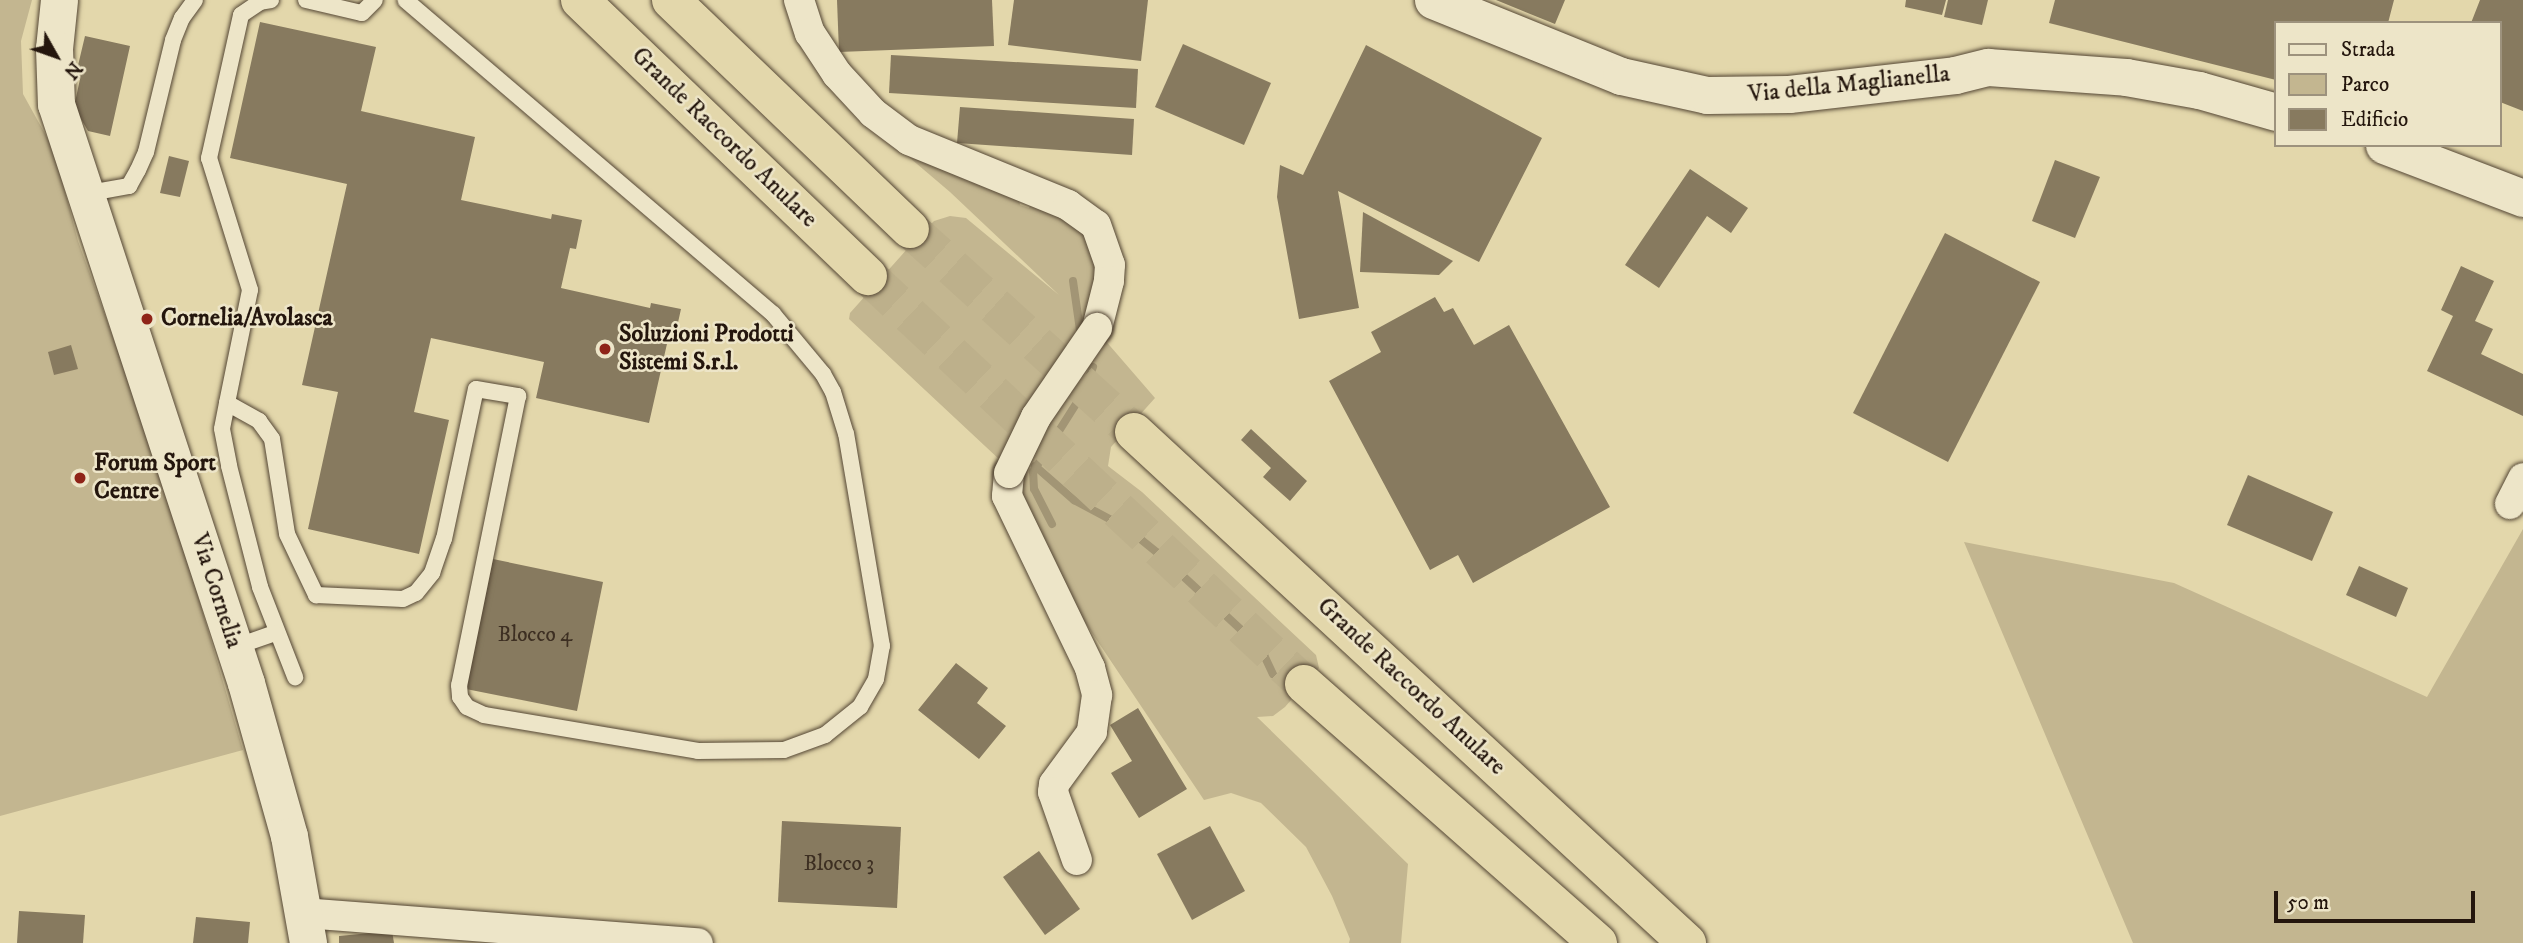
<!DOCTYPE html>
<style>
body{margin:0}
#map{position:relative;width:2523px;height:943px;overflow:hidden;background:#e3d7ab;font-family:"IM FELL DW Pica",serif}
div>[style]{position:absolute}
.green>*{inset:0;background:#c3b690}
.stream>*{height:8px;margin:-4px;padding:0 4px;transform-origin:4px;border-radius:4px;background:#a29575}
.building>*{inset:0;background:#877a5f}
.motorway-tunnel>*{height:38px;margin-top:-19px;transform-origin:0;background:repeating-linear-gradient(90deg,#bdb08b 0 38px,transparent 0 57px)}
.roads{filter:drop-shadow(0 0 2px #544634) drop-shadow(0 0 2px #544634)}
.service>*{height:16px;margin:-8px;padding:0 8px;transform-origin:8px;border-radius:8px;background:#ede5c8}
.minor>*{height:30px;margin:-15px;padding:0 15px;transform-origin:15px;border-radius:15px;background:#ede5c8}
.tertiary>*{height:37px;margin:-18.5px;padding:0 18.5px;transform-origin:18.5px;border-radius:18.5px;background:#ede5c8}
.motorway>*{height:38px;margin:-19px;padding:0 19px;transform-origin:19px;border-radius:19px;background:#e3d7ab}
.bridges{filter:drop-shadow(0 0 2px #544634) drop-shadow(0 0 2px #544634)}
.minor-bridge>*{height:30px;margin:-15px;padding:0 15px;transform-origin:15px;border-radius:15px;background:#ede5c8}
.dots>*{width:19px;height:19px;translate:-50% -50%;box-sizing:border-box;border:4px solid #ede5c8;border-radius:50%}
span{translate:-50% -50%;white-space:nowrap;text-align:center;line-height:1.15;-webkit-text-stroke:5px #ede5c8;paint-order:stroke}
.number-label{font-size:21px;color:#3d2f22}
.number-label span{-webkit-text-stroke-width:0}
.street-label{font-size:24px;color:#24160d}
.poi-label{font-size:24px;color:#24160d;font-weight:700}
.left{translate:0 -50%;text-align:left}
.legend{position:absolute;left:2274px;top:21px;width:228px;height:126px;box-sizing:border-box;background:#ede5c8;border:2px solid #9d927d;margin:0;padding:9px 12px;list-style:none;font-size:21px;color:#24160d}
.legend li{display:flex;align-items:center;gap:14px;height:35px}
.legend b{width:35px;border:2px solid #9d927d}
.north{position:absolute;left:21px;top:21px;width:70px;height:70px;-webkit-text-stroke:5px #ede5c8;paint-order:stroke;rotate:130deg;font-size:19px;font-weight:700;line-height:28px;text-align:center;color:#24160d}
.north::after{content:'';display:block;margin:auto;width:24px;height:32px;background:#24160d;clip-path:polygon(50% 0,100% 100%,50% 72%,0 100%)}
.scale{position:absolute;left:2274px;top:891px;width:201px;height:32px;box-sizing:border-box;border:4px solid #24160d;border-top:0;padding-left:9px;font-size:21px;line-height:24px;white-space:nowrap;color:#24160d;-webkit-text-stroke:5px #ede5c8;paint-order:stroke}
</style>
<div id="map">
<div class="green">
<i style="clip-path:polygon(0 0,32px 0,21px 41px,23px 94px,54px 150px,78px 241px,125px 370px,195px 586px,243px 750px,0 816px)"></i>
<i style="clip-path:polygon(897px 147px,986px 188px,1019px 199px,1020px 205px,1029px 208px,1031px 202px,1067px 217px,1101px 253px,1095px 304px,1001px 461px,849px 319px,850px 313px,917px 238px,934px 221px,950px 216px,966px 218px,1059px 295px,950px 192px)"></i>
<i style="clip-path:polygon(1104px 339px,1155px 398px,1111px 447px,1108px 466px,1142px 492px,1316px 655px,1319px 668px,1285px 707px,1273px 716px,1257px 717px,1408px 864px,1401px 943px,1349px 943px,1350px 939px,1332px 896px,1306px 847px,1261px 803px,1231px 793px,1204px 800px,1084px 621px,1021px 501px,1027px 456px)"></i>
<i style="clip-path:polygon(2523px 529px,2523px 943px,2133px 943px,1964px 542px,2174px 583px,2427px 697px)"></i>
</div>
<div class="stream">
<i style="left:1073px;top:281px;width:57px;rotate:81.9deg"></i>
<i style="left:1035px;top:466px;width:52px;rotate:41.1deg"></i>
<i style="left:1074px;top:500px;width:61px;rotate:28.2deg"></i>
<i style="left:1128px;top:529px;width:38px;rotate:39deg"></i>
<i style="left:1158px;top:553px;width:122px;rotate:42.7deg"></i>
<i style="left:1248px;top:636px;width:25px;rotate:50deg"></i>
<i style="left:1264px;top:655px;width:21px;rotate:65deg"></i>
<i style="left:1052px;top:524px;width:39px;rotate:-117deg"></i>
<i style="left:1034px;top:489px;width:17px;rotate:-93deg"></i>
<i style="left:1033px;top:472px;width:93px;rotate:-57.7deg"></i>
<i style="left:1083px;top:393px;width:28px;rotate:-69deg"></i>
</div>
<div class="building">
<i style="clip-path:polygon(837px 0,992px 0,994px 46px,839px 52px)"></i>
<i style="clip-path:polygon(1014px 0,1148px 0,1141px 61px,1008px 45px)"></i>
<i style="clip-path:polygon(1496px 0,1565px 0,1555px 24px)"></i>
<i style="clip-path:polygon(1906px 0,1946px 0,1942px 15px,1905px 7px)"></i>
<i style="clip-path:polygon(1948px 0,1988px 0,1982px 25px,1944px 17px)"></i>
<i style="clip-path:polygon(2055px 0,2394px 0,2388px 23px,2276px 23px,2276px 80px,2049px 23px)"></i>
<i style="clip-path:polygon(2480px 0,2523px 0,2523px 111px,2500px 102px,2500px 23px,2471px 23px)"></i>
<i style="clip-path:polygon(260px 22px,376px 47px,361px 111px,475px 137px,461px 200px,551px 219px,552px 214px,582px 220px,576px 249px,570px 248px,561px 288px,650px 308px,651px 303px,681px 309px,675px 336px,669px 335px,649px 423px,536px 398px,544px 362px,431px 338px,414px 412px,449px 420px,419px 554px,308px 529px,338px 392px,302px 385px,347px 184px,230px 158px)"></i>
<i style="clip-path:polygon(85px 36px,130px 46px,110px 136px,88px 131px,74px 107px,80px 79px,75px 78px)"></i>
<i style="clip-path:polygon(1183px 44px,1271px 83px,1244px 145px,1155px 107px)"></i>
<i style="clip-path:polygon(1366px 45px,1542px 138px,1479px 262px,1338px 191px,1359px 308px,1299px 319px,1277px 197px,1280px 165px,1303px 175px)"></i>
<i style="clip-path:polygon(891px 55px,1138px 69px,1136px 108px,889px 93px)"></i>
<i style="clip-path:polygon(960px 107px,1134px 119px,1132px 155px,957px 143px)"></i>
<i style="clip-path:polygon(169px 156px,189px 161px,180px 197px,160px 193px)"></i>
<i style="clip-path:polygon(2055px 160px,2100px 177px,2075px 238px,2032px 221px)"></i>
<i style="clip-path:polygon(1690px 169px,1748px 208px,1731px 233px,1707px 216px,1659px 288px,1625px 265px)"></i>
<i style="clip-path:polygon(1363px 212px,1453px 261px,1439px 275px,1360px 272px)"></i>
<i style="clip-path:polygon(1945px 233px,2040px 282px,1948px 462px,1853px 413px)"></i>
<i style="clip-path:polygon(2461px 266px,2494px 281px,2475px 321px,2493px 329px,2481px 354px,2523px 374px,2523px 416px,2427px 371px,2453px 316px,2441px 310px)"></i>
<i style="clip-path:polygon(1435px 297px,1444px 312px,1453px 308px,1474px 345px,1509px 325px,1610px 507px,1473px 583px,1458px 555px,1430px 570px,1329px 381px,1381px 352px,1371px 332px)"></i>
<i style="clip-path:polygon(71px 345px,78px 369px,54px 375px,48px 352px)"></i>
<i style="clip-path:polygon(1251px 429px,1307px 481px,1290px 501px,1263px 477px,1271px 468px,1241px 440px)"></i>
<i style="clip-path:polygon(2248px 475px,2333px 512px,2312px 561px,2227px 525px)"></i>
<i style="clip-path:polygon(493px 559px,603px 582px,577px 711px,466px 689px)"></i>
<i style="clip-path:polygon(2359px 566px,2408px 588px,2396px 617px,2346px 595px)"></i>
<i style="clip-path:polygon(956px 663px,988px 688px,977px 703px,1006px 726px,979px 759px,918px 710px)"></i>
<i style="clip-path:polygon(1138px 708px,1187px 789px,1139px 818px,1111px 773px,1132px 761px,1110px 725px)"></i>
<i style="clip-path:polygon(782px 821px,901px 827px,897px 908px,778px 902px)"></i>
<i style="clip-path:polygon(1210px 826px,1245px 891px,1192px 920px,1157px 854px)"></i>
<i style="clip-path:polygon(1039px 851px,1080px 909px,1045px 935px,1003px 877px)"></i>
<i style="clip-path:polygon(19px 911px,85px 915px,83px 943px,17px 943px)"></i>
<i style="clip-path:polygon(196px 917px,250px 922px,248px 943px,193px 943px)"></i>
<i style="clip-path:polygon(392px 931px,394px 943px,339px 943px,339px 936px)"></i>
</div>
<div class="motorway-tunnel">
<i style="left:910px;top:229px;width:302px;rotate:42.2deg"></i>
<i style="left:868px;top:276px;width:597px;rotate:43.1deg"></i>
</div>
<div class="roads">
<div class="service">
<i style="left:271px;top:0;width:11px;rotate:170deg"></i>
<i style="left:260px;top:2px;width:23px;rotate:146deg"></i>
<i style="left:241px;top:15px;width:147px;rotate:102.6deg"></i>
<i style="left:209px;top:158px;width:138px;rotate:72.7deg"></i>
<i style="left:250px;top:290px;width:115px;rotate:101.5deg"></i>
<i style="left:227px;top:403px;width:37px;rotate:29deg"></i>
<i style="left:259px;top:421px;width:22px;rotate:54deg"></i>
<i style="left:272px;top:439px;width:96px;rotate:81deg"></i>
<i style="left:287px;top:534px;width:68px;rotate:64.6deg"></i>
<i style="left:316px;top:595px;width:87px;rotate:2.6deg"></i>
<i style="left:403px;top:599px;width:14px;rotate:-25deg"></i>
<i style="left:416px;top:593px;width:26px;rotate:-51deg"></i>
<i style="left:432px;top:573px;width:36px;rotate:-71deg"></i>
<i style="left:444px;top:539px;width:153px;rotate:-78deg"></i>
<i style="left:476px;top:389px;width:43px;rotate:9.5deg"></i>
<i style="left:518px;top:396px;width:295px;rotate:101.5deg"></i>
<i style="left:459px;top:685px;width:12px;rotate:85deg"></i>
<i style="left:460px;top:697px;width:12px;rotate:55deg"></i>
<i style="left:467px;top:707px;width:19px;rotate:25deg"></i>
<i style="left:484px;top:715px;width:217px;rotate:9.5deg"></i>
<i style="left:698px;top:751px;width:86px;rotate:-0.7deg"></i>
<i style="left:784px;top:750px;width:44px;rotate:-20.1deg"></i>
<i style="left:825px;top:735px;width:45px;rotate:-38.7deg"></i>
<i style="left:860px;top:707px;width:32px;rotate:-60deg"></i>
<i style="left:876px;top:679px;width:34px;rotate:-80deg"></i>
<i style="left:882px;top:646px;width:215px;rotate:-99.6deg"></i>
<i style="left:846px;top:434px;width:44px;rotate:-107.2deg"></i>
<i style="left:833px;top:392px;width:21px;rotate:-119deg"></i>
<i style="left:823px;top:374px;width:78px;rotate:-129.8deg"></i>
<i style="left:773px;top:314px;width:483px;rotate:-139.5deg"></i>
<i style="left:306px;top:0;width:57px;rotate:13.1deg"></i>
<i style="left:362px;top:13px;width:18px;rotate:-45deg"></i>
<i style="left:84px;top:194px;width:46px;rotate:-10.1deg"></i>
<i style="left:129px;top:186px;width:18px;rotate:-61deg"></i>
<i style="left:138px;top:170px;width:20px;rotate:-66deg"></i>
<i style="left:146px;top:152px;width:115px;rotate:-76.4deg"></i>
<i style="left:173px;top:40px;width:24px;rotate:-68deg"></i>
<i style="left:182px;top:18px;width:22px;rotate:-54deg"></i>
<i style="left:227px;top:403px;width:26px;rotate:101deg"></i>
<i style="left:222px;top:429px;width:38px;rotate:79deg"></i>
<i style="left:229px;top:466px;width:125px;rotate:75.6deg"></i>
<i style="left:260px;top:587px;width:97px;rotate:68.7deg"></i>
<i style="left:235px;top:647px;width:42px;rotate:-19.3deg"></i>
</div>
<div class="minor">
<i style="left:799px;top:0;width:35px;rotate:72deg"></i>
<i style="left:810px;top:33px;width:49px;rotate:56.6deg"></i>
<i style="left:837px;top:74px;width:53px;rotate:47.3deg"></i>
<i style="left:873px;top:113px;width:45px;rotate:36.9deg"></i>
<i style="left:909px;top:140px;width:172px;rotate:22.2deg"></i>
<i style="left:1068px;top:205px;width:34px;rotate:36deg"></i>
<i style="left:1096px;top:225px;width:42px;rotate:70.7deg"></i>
<i style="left:1110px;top:265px;width:16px;rotate:94deg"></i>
<i style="left:1109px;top:281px;width:49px;rotate:104.3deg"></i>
<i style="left:1009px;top:473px;width:23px;rotate:95deg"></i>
<i style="left:1007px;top:496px;width:191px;rotate:64.2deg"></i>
<i style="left:1090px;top:668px;width:28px;rotate:75deg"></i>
<i style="left:1097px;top:695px;width:37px;rotate:98deg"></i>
<i style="left:1092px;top:732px;width:64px;rotate:126.2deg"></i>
<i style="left:1054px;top:784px;width:8px;rotate:97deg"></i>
<i style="left:1053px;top:792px;width:72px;rotate:70.6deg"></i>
<i style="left:2510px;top:504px;width:29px;rotate:-63deg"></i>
<i style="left:304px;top:913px;width:395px;rotate:4.4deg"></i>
</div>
<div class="tertiary">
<i style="left:59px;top:0;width:48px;rotate:95.9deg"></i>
<i style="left:54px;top:48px;width:56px;rotate:88deg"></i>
<i style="left:56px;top:104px;width:609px;rotate:71.83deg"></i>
<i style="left:246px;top:683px;width:159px;rotate:74.3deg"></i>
<i style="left:289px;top:836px;width:109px;rotate:79.9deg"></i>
<i style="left:1433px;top:0;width:203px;rotate:22deg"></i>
<i style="left:1621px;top:76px;width:88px;rotate:12.5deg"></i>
<i style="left:1707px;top:95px;width:82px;rotate:-0.7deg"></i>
<i style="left:1789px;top:94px;width:167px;rotate:-6.5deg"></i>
<i style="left:1955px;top:75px;width:34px;rotate:-14deg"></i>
<i style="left:1988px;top:67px;width:138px;rotate:4.1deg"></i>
<i style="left:2126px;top:77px;width:74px;rotate:10.1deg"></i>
<i style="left:2199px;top:90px;width:80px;rotate:15.9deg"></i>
<i style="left:2384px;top:145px;width:149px;rotate:20.9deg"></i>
</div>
<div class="motorway">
<i style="left:580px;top:0;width:399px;rotate:43.8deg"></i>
<i style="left:671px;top:0;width:331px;rotate:43.8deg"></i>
<i style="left:1134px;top:432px;width:753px;rotate:42.74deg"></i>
<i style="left:1304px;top:684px;width:392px;rotate:41.4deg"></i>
</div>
</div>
<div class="bridges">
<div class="minor-bridge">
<i style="left:1009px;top:473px;width:62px;rotate:-64.3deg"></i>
<i style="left:1036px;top:417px;width:108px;rotate:-55.6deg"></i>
</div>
</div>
<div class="dots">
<i style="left:147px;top:319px;background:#8f2418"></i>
<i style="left:605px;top:349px;background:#8f2418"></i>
<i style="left:80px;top:478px;background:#8f2418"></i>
</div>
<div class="number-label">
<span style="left:535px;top:635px">Blocco 4</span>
<span style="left:839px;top:864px">Blocco 3</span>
</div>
<div class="street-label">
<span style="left:1849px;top:85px;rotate:-6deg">Via della Maglianella</span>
<span style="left:724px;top:138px;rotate:44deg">Grande Raccordo Anulare</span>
<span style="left:216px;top:591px;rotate:72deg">Via Cornelia</span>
<span style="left:1411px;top:687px;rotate:43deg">Grande Raccordo Anulare</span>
</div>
<div class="poi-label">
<span class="left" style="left:161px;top:319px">Cornelia/Avolasca</span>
<span class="left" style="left:619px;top:349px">Soluzioni Prodotti<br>Sistemi S.r.l.</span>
<span class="left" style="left:94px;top:478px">Forum Sport<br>Centre</span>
</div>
<ul class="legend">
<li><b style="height:9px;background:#ede5c8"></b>Strada</li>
<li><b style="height:19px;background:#c3b690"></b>Parco</li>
<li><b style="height:19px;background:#877a5f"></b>Edificio</li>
</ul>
<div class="north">N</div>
<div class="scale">50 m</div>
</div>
